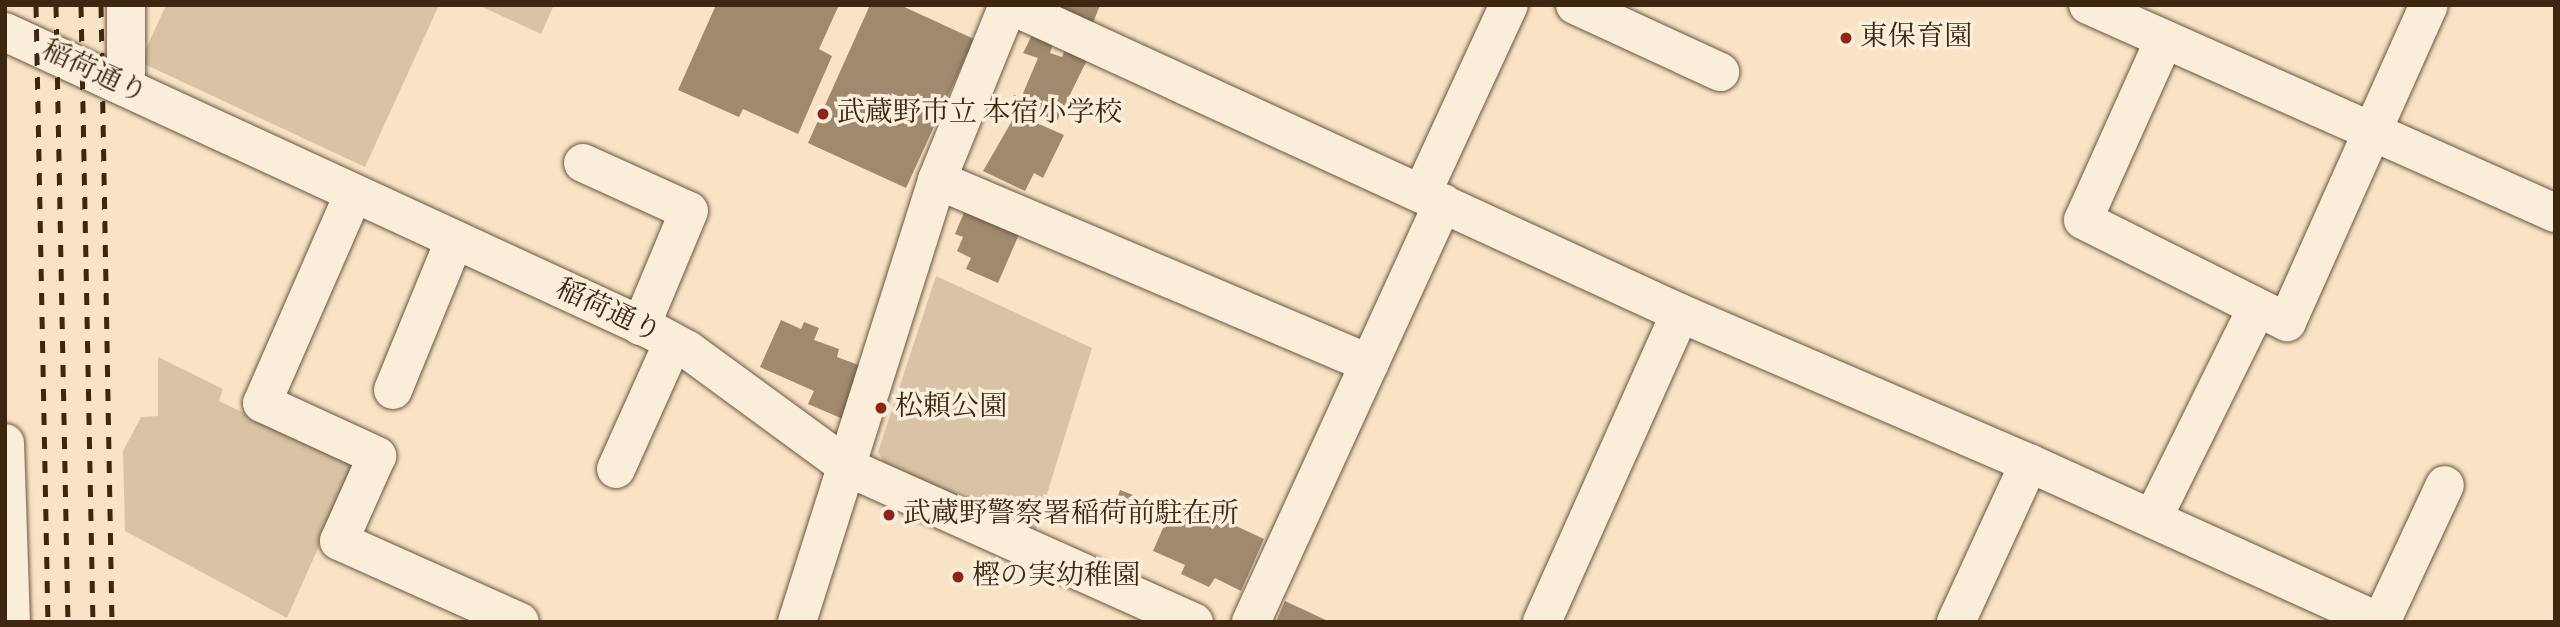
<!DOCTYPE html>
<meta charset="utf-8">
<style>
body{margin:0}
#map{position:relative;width:2560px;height:627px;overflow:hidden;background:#f8e3c6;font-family:Vollkorn,"Noto Serif JP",serif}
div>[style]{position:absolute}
.green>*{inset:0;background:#d8c3a7}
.building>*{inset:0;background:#9f896f}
.roads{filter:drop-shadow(0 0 2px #6c563e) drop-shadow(0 0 2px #6c563e)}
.minor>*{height:38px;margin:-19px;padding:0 19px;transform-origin:19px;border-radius:19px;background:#faedda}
.rail>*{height:5px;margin-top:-2.5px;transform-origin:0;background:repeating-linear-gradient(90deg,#3e2711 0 12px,transparent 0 24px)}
.dots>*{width:19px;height:19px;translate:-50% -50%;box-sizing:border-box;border:4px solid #faedda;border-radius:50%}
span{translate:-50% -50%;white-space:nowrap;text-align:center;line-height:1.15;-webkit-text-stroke:7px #faedda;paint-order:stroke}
.poi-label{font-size:28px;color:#3e2711}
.left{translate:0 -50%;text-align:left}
.street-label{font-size:28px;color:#3e2711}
.frame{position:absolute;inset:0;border:7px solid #3e2711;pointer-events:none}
</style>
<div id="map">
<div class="green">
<i style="clip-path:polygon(166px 5px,439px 5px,365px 167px,140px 62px)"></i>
<i style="clip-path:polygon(478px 5px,554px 5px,541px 34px)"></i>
<i style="clip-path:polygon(936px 276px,1092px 348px,1035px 533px,884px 463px,878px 452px)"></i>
<i style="clip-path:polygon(158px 357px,223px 389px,219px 401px,355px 465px,287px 618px,125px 531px,123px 451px,141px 417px,158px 416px)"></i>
</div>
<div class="building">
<i style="clip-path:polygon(716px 5px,839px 5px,819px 49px,832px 56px,798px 134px,743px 109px,739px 117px,678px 90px)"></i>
<i style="clip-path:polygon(870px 5px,900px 5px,974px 39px,906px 188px,808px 143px)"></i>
<i style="clip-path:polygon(1049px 5px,1100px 5px,1093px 23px)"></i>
<i style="clip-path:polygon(1033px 33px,1054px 41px,1050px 53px,1062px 57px,1065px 50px,1087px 60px,1057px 121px,1011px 102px,1014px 95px,1021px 98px,1038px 58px,1023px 53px)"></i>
<i style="clip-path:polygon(1016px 114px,1064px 135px,1043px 178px,1034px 173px,1025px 191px,983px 171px)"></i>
<i style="clip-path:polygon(966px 208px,1020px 232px,998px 283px,966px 269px,971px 258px,957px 251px,963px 237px,955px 234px)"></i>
<i style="clip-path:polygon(781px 320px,801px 329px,804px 322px,819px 328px,814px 340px,839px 349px,837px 357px,864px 367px,843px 419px,808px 404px,814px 391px,760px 367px)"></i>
<i style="clip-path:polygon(1120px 490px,1133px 495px,1128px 509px,1115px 506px)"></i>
<i style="clip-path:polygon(1176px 498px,1264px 539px,1241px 591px,1215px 578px,1209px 587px,1181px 574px,1185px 565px,1153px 551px)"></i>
<i style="clip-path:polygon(1285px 601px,1330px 622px,1276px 622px)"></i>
</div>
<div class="roads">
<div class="minor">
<i style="left:1010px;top:5px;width:737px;rotate:24.69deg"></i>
<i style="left:1680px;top:313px;width:380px;rotate:23.3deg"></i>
<i style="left:2029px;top:463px;width:385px;rotate:24.4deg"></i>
<i style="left:1575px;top:5px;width:160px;rotate:24.8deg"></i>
<i style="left:2088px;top:5px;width:511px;rotate:24.01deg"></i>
<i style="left:5px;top:32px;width:709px;rotate:24.76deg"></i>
<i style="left:649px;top:329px;width:44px;rotate:28.3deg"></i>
<i style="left:688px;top:350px;width:200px;rotate:36.2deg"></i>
<i style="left:849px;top:468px;width:378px;rotate:24.1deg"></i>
<i style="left:2164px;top:40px;width:197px;rotate:114.2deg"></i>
<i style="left:2083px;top:220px;width:228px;rotate:26.6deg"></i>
<i style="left:2287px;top:322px;width:347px;rotate:-65.9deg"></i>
<i style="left:126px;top:87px;width:82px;rotate:-90deg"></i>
<i style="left:583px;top:163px;width:116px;rotate:24.4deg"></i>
<i style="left:689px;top:211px;width:125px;rotate:112.7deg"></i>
<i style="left:937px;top:180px;width:470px;rotate:23deg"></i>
<i style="left:1422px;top:193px;width:207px;rotate:-65.2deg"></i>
<i style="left:353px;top:195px;width:227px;rotate:113.6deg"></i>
<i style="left:262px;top:403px;width:127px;rotate:24.7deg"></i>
<i style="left:377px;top:456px;width:93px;rotate:114.1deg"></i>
<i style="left:339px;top:541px;width:198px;rotate:24.1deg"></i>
<i style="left:393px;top:390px;width:161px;rotate:-67.7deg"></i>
<i style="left:5px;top:443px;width:179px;rotate:88.1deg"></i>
<i style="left:616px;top:469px;width:139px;rotate:-65.8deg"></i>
<i style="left:2153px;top:518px;width:232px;rotate:-63.7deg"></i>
<i style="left:797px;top:622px;width:464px;rotate:-72.4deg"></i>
<i style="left:937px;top:180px;width:189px;rotate:-67.9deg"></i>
<i style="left:1251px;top:622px;width:461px;rotate:-65.4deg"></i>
<i style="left:1542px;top:622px;width:338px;rotate:-65.9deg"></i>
<i style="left:1956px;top:622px;width:175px;rotate:-65.3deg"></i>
<i style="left:2381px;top:622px;width:151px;rotate:-65deg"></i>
</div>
</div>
<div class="rail">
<i style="left:36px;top:5px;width:617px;rotate:88.89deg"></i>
<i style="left:56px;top:5px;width:617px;rotate:88.89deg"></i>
<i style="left:81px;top:5px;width:617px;rotate:88.89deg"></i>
<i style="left:101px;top:5px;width:617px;rotate:88.98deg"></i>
</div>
<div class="dots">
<i style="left:1846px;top:38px;background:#8f2418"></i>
<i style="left:823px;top:114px;background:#8f2418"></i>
<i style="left:881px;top:408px;background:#8f2418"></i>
<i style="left:889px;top:515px;background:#8f2418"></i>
<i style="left:958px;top:577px;background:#8f2418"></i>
</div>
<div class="poi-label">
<span class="left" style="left:1860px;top:38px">東保育園</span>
<span class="left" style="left:837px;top:114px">武蔵野市立 本宿小学校</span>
<span class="left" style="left:895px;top:408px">松頼公園</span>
<span class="left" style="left:903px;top:515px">武蔵野警察署稲荷前駐在所</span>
<span class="left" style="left:972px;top:577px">樫の実幼稚園</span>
</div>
<div class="street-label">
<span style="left:94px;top:73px;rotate:25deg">稲荷通り</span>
<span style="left:608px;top:312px;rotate:25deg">稲荷通り</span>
</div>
<div class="frame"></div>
</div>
